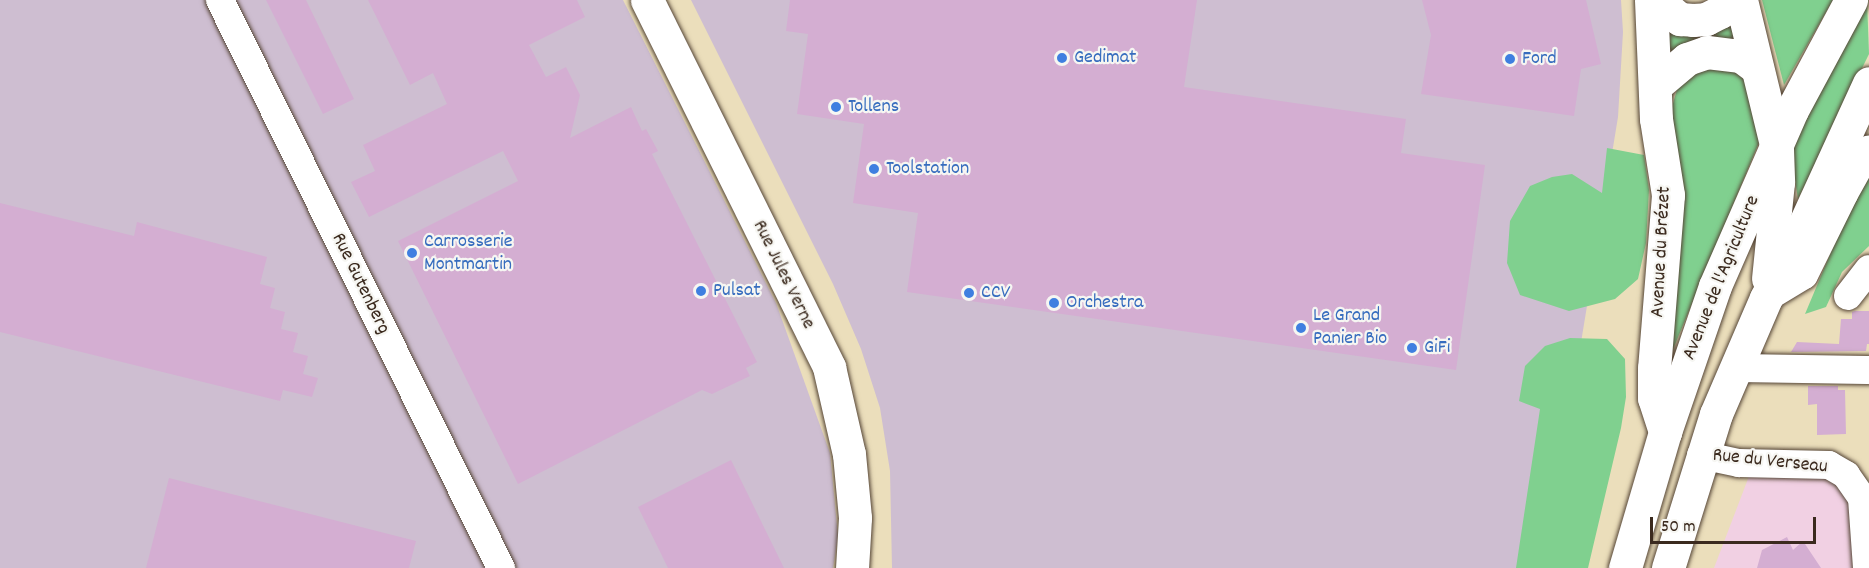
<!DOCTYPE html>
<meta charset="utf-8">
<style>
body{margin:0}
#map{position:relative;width:1869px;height:568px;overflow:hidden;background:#ebdebb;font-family:Dekko,sans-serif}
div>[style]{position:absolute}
.built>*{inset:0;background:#f1d0e3}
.industrial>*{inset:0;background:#cebed1}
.green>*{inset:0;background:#80d08f}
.building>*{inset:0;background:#d4aed2}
.roads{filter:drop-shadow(0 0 2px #554536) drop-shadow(0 0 2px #554536)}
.minor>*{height:28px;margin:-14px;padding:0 14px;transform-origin:14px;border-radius:14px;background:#fff}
.major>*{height:33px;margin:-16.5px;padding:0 16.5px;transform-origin:16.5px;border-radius:16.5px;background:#fff}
.dots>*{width:16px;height:16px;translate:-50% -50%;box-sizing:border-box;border:3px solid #f6f6f2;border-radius:50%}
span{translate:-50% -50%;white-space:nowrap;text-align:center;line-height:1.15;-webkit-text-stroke:4.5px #f6f6f2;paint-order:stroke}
.shop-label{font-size:20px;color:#366cbe}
.left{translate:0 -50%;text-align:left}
.street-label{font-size:20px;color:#3b2a1e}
.scale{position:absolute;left:1650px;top:517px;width:166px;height:27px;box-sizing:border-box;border:3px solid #3b2a1e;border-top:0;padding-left:8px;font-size:18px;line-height:21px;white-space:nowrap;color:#3b2a1e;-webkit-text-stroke:4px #f6f6f2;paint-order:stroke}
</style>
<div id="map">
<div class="built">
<i style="clip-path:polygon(1826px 470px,1858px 501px,1862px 568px,1714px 568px,1751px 471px)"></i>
</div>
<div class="industrial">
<i style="clip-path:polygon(0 0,623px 0,776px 303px,830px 453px,838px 536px,833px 568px,0 568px)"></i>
<i style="clip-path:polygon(691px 0,1621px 0,1623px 32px,1618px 117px,1544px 568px,892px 568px,890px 471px,880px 408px,861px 349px,833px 284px)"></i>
</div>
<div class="green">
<i style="clip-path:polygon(1762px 0,1833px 0,1784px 85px)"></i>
<i style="clip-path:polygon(1867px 0,1869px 54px,1798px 199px,1790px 148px)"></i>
<i style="clip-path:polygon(1733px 14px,1742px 49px,1669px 61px,1666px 27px)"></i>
<i style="clip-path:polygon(1699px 66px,1732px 70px,1748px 82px,1762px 135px,1664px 371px,1676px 188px,1672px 107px,1678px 86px)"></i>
<i style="clip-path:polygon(1607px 148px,1644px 155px,1649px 190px,1646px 243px,1638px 279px,1615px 299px,1569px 311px,1520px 295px,1507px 263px,1510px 221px,1530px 186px,1552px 177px,1572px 174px,1602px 193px)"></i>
<i style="clip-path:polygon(1869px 171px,1869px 246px,1842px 272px,1826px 307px,1805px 314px,1850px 207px)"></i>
<i style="clip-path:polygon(1570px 338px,1607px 339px,1625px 359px,1626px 397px,1621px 428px,1588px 568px,1516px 568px,1540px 409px,1519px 401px,1525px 366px,1545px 346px)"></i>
</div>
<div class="building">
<i style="clip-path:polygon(266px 0,306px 0,354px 99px,323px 114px)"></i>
<i style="clip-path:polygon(368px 0,577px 0,585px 17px,529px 45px,546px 77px,566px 67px,580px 95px,570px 138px,631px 107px,642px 131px,646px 129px,658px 151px,652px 154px,757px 362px,746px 368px,750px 376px,712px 394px,702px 390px,518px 484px,398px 241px,518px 181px,503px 151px,369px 217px,351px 182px,375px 171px,363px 145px,447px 104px,433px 73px,410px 85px)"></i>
<i style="clip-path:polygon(790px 0,1197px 0,1184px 87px,1406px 119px,1401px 153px,1485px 165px,1456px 370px,907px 292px,918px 213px,853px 203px,864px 124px,797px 114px,808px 34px,786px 31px)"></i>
<i style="clip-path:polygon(1422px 0,1586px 0,1601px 64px,1581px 69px,1574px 116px,1421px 94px,1431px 35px)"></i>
<i style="clip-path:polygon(0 203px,134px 236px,137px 222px,267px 257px,260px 284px,275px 288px,270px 308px,285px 312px,281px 329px,298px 333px,293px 352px,308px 356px,303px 374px,318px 378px,312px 397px,283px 390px,280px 401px,0 332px)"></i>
<i style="clip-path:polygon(1855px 311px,1869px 311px,1869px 344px,1867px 344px,1866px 351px,1791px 352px,1797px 342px,1839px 344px,1841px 319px,1852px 319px,1852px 312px)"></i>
<i style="clip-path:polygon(1808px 386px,1838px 386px,1838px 390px,1845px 390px,1846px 434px,1817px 435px,1817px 404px,1808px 405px)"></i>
<i style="clip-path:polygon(731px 460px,784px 568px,668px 568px,638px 507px)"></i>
<i style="clip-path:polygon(169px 478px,416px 541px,409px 568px,146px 568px)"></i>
<i style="clip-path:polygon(1787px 537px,1793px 550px,1803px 541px,1821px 568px,1757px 568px,1762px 550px)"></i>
</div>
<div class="roads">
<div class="minor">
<i style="left:220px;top:0;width:634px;rotate:63.68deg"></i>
<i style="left:1848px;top:296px;width:34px;rotate:-52deg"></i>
<i style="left:1766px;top:298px;width:44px;rotate:-31.2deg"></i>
<i style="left:1804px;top:275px;width:90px;rotate:-63.7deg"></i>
<i style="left:1844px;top:194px;width:51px;rotate:-60.9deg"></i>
<i style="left:1736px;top:368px;width:133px;rotate:0.9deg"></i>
<i style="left:1701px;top:455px;width:39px;rotate:12deg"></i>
<i style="left:1739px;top:463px;width:90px;rotate:1.3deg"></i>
<i style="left:1829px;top:465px;width:20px;rotate:30deg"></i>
<i style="left:1846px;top:475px;width:28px;rotate:55deg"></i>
<i style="left:1862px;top:498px;width:70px;rotate:85.9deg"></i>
</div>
<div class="major">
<i style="left:647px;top:0;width:410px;rotate:63.6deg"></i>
<i style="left:829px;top:367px;width:89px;rotate:77.1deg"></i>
<i style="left:849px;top:454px;width:64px;rotate:84.6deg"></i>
<i style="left:855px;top:518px;width:50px;rotate:93.4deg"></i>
<i style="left:1651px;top:0;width:119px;rotate:87.6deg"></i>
<i style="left:1656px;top:119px;width:77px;rotate:81deg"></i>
<i style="left:1668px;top:195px;width:174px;rotate:94.6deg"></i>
<i style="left:1654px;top:368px;width:30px;rotate:90deg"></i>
<i style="left:1654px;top:398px;width:36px;rotate:72deg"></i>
<i style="left:1657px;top:0;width:30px;rotate:40deg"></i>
<i style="left:1680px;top:19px;width:13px;rotate:4deg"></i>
<i style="left:1693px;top:20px;width:13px;rotate:-4deg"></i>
<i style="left:1706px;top:19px;width:16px;rotate:-27deg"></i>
<i style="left:1720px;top:12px;width:15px;rotate:-53deg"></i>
<i style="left:1741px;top:0;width:153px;rotate:76.4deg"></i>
<i style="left:1777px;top:149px;width:33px;rotate:88deg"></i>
<i style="left:1778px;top:182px;width:97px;rotate:95.9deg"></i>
<i style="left:1655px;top:86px;width:42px;rotate:-40.2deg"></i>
<i style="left:1687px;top:59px;width:21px;rotate:-19deg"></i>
<i style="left:1707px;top:52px;width:34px;rotate:7deg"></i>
<i style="left:1741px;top:56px;width:20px;rotate:37deg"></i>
<i style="left:1625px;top:568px;width:142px;rotate:-73.6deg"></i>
<i style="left:1665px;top:432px;width:154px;rotate:-71.1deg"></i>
<i style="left:1715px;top:286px;width:192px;rotate:-66.4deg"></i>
<i style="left:1792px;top:110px;width:125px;rotate:-61.8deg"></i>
<i style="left:1668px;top:568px;width:161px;rotate:-72.7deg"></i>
<i style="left:1716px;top:414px;width:126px;rotate:-66.7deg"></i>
<i style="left:1766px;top:298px;width:70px;rotate:-62deg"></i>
<i style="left:1799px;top:236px;width:168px;rotate:-65.4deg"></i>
</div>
</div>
<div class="dots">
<i style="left:1062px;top:58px;background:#3f7fe0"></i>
<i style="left:1510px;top:59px;background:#3f7fe0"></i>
<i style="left:836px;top:107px;background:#3f7fe0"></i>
<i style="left:874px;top:169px;background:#3f7fe0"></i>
<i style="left:412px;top:253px;background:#3f7fe0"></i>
<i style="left:701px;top:291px;background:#3f7fe0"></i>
<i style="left:969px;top:293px;background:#3f7fe0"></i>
<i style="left:1054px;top:303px;background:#3f7fe0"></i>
<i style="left:1301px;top:328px;background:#3f7fe0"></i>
<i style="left:1412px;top:348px;background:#3f7fe0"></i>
</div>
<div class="shop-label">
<span class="left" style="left:1074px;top:58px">Gedimat</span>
<span class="left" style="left:1522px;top:59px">Ford</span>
<span class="left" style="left:848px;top:107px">Tollens</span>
<span class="left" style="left:886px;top:169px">Toolstation</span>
<span class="left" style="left:424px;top:254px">Carrosserie<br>Montmartin</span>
<span class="left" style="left:713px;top:291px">Pulsat</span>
<span class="left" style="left:981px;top:293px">CCV</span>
<span class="left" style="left:1066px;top:303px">Orchestra</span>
<span class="left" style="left:1313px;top:328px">Le Grand<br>Panier Bio</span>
<span class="left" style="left:1424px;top:348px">GiFi</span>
</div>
<div class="street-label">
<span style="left:1662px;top:252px;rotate:-87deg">Avenue du Brézet</span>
<span style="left:783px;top:275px;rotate:64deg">Rue Jules Verne</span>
<span style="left:1722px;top:278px;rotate:-68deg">Avenue de l'Agriculture</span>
<span style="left:360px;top:284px;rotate:64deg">Rue Gutenberg</span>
<span style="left:1770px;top:462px;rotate:6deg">Rue du Verseau</span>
</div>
<div class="scale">50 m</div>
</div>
